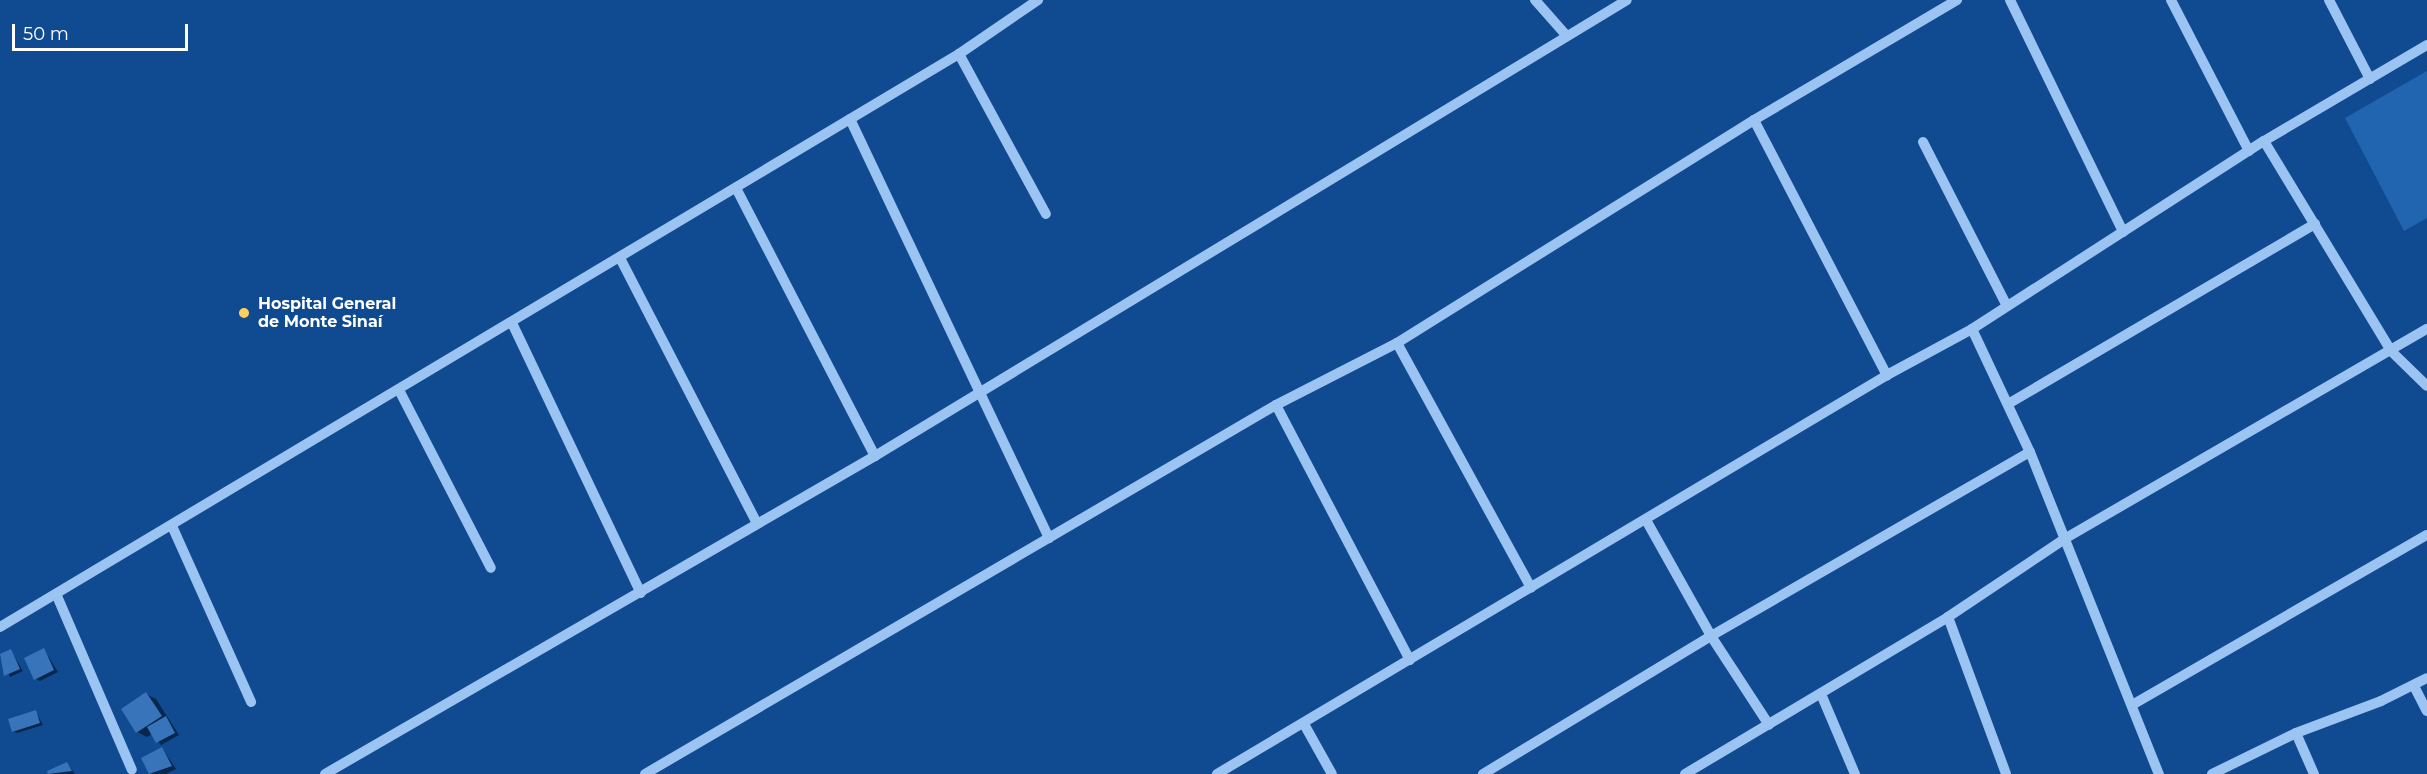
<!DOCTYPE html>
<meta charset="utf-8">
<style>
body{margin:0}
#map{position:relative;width:2427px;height:774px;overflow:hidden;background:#104a91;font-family:Montserrat,sans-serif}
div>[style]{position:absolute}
.green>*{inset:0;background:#2164b0}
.shadow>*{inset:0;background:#0007}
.building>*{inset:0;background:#3874ba}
.minor>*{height:10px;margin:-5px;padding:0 5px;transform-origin:5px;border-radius:5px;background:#9bc4f3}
.dots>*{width:16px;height:16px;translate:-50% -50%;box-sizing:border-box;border:3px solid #104a91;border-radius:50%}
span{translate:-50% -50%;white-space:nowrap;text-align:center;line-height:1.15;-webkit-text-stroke:4.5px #104a91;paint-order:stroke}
.poi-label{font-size:16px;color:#fff;font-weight:700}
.left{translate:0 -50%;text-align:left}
.scale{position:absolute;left:12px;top:24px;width:176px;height:27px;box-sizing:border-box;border:3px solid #fff;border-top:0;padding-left:8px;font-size:18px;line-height:21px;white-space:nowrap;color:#fff;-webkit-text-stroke:4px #104a91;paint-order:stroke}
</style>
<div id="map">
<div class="green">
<i style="clip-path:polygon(2427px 71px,2427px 218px,2404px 231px,2345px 118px)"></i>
</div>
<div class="shadow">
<i style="clip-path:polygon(44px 650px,58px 672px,40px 681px,36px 679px)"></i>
<i style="clip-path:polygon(11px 651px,23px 671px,10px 677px,0 656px)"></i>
<i style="clip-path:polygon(146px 694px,156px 699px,179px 735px,161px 745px,152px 734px,147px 737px,137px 732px)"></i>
<i style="clip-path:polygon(36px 712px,43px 725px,17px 733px,13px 731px)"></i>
<i style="clip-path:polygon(162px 748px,176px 769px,166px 774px,151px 774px,143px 759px)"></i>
<i style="clip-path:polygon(67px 763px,75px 774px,50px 774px,49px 772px)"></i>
</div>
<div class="building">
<i style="clip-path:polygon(44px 648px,54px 670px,34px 680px,24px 658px)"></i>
<i style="clip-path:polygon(11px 649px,20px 669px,4px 676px,0 654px)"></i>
<i style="clip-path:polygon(146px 692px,162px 716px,136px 733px,121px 709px)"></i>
<i style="clip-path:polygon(36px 710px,40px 723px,12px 732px,8px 719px)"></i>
<i style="clip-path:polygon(166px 716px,175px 733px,156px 743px,147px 727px)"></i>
<i style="clip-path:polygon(162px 747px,172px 766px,149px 774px,141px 758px)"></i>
<i style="clip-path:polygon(67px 762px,72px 771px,48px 774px,47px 771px)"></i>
</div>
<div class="minor">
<i style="left:1535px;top:0;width:47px;rotate:48.5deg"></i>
<i style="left:2010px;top:0;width:258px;rotate:64deg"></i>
<i style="left:2171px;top:0;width:170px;rotate:62.7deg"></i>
<i style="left:2329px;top:0;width:89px;rotate:62.6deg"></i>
<i style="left:959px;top:54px;width:182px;rotate:61.5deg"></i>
<i style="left:850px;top:119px;width:464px;rotate:64.6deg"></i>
<i style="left:1754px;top:120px;width:288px;rotate:62.5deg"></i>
<i style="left:2264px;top:141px;width:245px;rotate:58.8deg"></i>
<i style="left:2391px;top:351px;width:50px;rotate:44.2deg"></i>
<i style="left:1923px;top:142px;width:184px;rotate:62.9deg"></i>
<i style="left:736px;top:188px;width:302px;rotate:62.6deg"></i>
<i style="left:620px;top:258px;width:298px;rotate:62.7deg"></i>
<i style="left:512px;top:323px;width:299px;rotate:64.5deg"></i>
<i style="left:1972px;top:329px;width:136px;rotate:64.8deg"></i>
<i style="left:2030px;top:452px;width:347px;rotate:68.2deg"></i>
<i style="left:1397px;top:343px;width:279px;rotate:61.3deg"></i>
<i style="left:399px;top:390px;width:200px;rotate:62.7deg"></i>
<i style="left:2008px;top:404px;width:356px;rotate:-30.4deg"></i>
<i style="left:1276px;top:405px;width:288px;rotate:62.3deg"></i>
<i style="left:1646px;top:520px;width:133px;rotate:60.7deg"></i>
<i style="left:1711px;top:636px;width:106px;rotate:56.9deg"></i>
<i style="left:172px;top:526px;width:193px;rotate:65.8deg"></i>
<i style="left:57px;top:596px;width:189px;rotate:66.7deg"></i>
<i style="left:1948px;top:617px;width:167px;rotate:69.7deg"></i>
<i style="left:0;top:627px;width:1117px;rotate:-30.86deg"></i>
<i style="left:959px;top:54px;width:96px;rotate:-34.4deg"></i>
<i style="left:2414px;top:686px;width:28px;rotate:63deg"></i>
<i style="left:1821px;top:694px;width:87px;rotate:67deg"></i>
<i style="left:2132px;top:705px;width:340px;rotate:-30deg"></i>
<i style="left:1304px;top:724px;width:57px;rotate:60.8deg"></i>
<i style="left:2296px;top:733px;width:45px;rotate:66.3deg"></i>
<i style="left:325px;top:774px;width:635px;rotate:-30.04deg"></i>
<i style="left:875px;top:456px;width:879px;rotate:-31.23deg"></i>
<i style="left:645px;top:774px;width:731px;rotate:-30.32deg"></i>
<i style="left:1276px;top:405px;width:136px;rotate:-27.1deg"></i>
<i style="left:1397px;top:343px;width:421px;rotate:-32deg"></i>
<i style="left:1754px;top:120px;width:236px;rotate:-30.6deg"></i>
<i style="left:1217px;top:774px;width:780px;rotate:-30.77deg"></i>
<i style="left:1887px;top:375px;width:97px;rotate:-28.4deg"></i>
<i style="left:1972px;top:329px;width:347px;rotate:-32.8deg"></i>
<i style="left:2264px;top:141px;width:189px;rotate:-30.5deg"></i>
<i style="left:1483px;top:774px;width:267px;rotate:-31.2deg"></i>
<i style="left:1711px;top:636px;width:368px;rotate:-30deg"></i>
<i style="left:1685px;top:774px;width:306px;rotate:-30.8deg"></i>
<i style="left:1948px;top:617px;width:142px;rotate:-33.8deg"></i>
<i style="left:2066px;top:538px;width:417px;rotate:-30.1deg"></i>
<i style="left:2212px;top:774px;width:93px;rotate:-26deg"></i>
<i style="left:2296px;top:733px;width:91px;rotate:-20.6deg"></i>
<i style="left:2381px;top:701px;width:51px;rotate:-26.6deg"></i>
</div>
<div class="dots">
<i style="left:244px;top:313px;background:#ffce5d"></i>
</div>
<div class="poi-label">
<span class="left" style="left:258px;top:313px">Hospital General<br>de Monte Sinaí</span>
</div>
<div class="scale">50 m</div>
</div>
